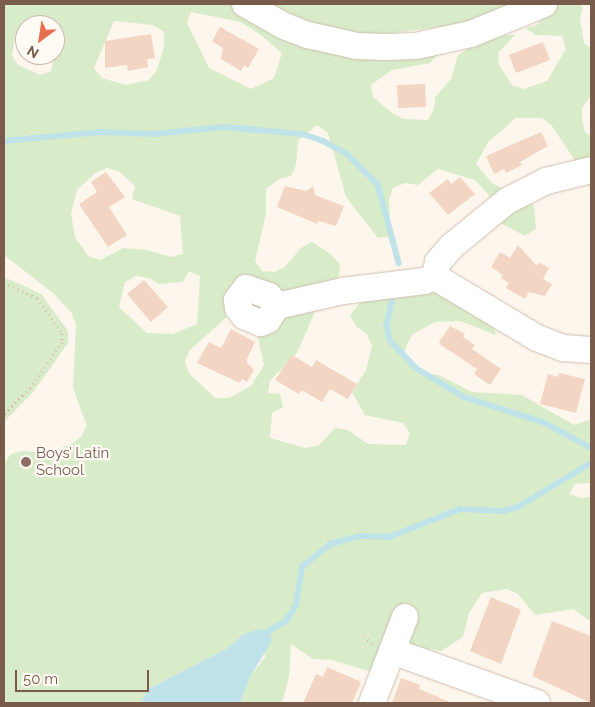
<!DOCTYPE html>
<meta charset="utf-8">
<style>
body{margin:0}
#map{position:relative;width:595px;height:707px;overflow:hidden;background:#fdf6ec;font-family:Raleway,sans-serif}
div>[style]{position:absolute}
.green>*{inset:0;background:#d8ecc9}
.water>*{inset:0;background:#bfe3e8}
.stream>*{height:5.5px;margin:-2.75px;padding:0 2.75px;transform-origin:2.75px;border-radius:2.75px;background:#bfe3e8}
.building>*{inset:0;background:#f3d5c3}
.path>*{height:3px;margin-top:-1.5px;transform-origin:0;background:repeating-linear-gradient(90deg,#d9b8a5 0 1px,transparent 0 5px)}
.roads{filter:drop-shadow(0 0 1px #d1beb0) drop-shadow(0 0 1px #d1beb0)}
.minor>*{height:26px;margin:-13px;padding:0 13px;transform-origin:13px;border-radius:13px;background:#fff}
.dots>*{width:14px;height:14px;translate:-50% -50%;box-sizing:border-box;border:2px solid #fffaf3;border-radius:50%}
span{translate:-50% -50%;white-space:nowrap;text-align:center;line-height:1.15;-webkit-text-stroke:4.5px #fffaf3;paint-order:stroke}
.education-label{font-size:15px;color:#785e54}
.left{translate:0 -50%;text-align:left}
.frame{position:absolute;inset:0;border:5px solid #7a5c4d;pointer-events:none}
.north{position:absolute;left:15px;top:15px;width:50px;height:50px;box-sizing:border-box;background:#fffaf3;border:1px solid #cabbb1;border-radius:50%;rotate:211deg;font-size:14px;font-weight:700;line-height:20px;text-align:center;color:#7a5c4d}
.north::after{content:'';display:block;margin:auto;width:18px;height:22px;background:#e76f51;clip-path:polygon(50% 0,100% 100%,50% 72%,0 100%)}
.scale{position:absolute;left:15px;top:670px;width:134px;height:22px;box-sizing:border-box;border:2px solid #7a5c4d;border-top:0;padding-left:6px;font-size:15px;line-height:18px;white-space:nowrap;color:#7a5c4d;-webkit-text-stroke:4px #fffaf3;paint-order:stroke}
</style>
<div id="map">
<div class="green">
<i style="clip-path:polygon(evenodd,4px 4px,230px 4px,268px 26px,438px 54px,430px 63px,392px 70px,371px 85px,373px 97px,392px 113px,403px 119px,428px 120px,434px 109px,435px 97px,451px 79px,458px 55px,490px 35px,515px 35px,498px 53px,499px 65px,512px 85px,524px 89px,547px 81px,566px 49px,562px 36px,536px 35px,525px 28px,537px 25px,554px 4px,579px 4px,583px 7px,580px 19px,584px 43px,591px 48px,591px 95px,582px 108px,582px 120px,585px 132px,591px 136px,591px 191px,574px 159px,552px 126px,542px 118px,516px 118px,488px 142px,476px 164px,492px 183px,534px 205px,536px 229px,525px 236px,502px 224px,492px 199px,475px 180px,438px 169px,418px 185px,405px 183px,393px 188px,389px 199px,391px 236px,378px 238px,346px 197px,328px 133px,317px 125px,298px 141px,296px 165px,291px 176px,279px 179px,266px 189px,266px 214px,255px 261px,262px 271px,274px 272px,285px 267px,301px 248px,312px 242px,332px 255px,340px 265px,339px 276px,322px 296px,297px 353px,270px 381px,268px 393px,280px 394px,283px 407px,272px 413px,270px 438px,305px 448px,318px 446px,335px 428px,348px 430px,368px 444px,406px 445px,410px 433px,403px 423px,365px 415px,352px 392px,366px 370px,372px 346px,367px 334px,356px 326px,350px 315px,366px 296px,430px 290px,454px 293px,492px 323px,496px 335px,460px 321px,435px 322px,413px 334px,407px 344px,404px 356px,414px 371px,439px 375px,472px 392px,522px 395px,574px 425px,591px 419px,591px 483px,575px 484px,569px 494px,580px 498px,591px 497px,591px 622px,573px 609px,535px 615px,518px 594px,507px 589px,482px 593px,469px 613px,463px 637px,441px 651px,416px 647px,372px 672px,332px 660px,313px 659px,291px 644px,289px 677px,282px 703px,240px 703px,251px 675px,266px 656px,242px 635px,228px 648px,148px 689px,141px 703px,4px 703px,4px 463px,11px 454px,22px 451px,47px 453px,71px 444px,81px 437px,87px 426px,73px 388px,76px 324px,71px 312px,53px 293px,4px 255px,4px 4px,191px 12px,241px 22px,262px 36px,282px 53px,274px 78px,251px 89px,209px 68px,187px 23px,191px 12px,4px 4px,114px 21px,153px 25px,164px 32px,164px 46px,157px 70px,149px 80px,125px 85px,102px 78px,94px 68px,114px 21px,4px 4px,55px 25px,55px 55px,51px 71px,40px 75px,18px 65px,12px 55px,16px 32px,25px 25px,55px 25px,4px 4px,107px 168px,120px 172px,135px 186px,132px 199px,180px 216px,183px 254px,171px 257px,147px 250px,123px 248px,100px 260px,88px 256px,75px 237px,71px 213px,77px 190px,95px 173px,107px 168px,4px 4px,189px 271px,200px 276px,197px 324px,173px 334px,147px 333px,119px 307px,125px 282px,136px 276px,149px 278px,159px 284px,183px 282px,189px 271px,4px 4px,228px 316px,256px 328px,264px 365px,251px 386px,229px 398px,215px 398px,189px 373px,185px 361px,190px 350px,228px 316px)"></i>
<i style="clip-path:polygon(271px 4px,516px 4px,470px 23px,376px 35px,324px 29px)"></i>
<i style="clip-path:polygon(4px 277px,41px 294px,68px 331px,68px 343px,34px 391px,4px 422px)"></i>
</div>
<div class="water">
<i style="clip-path:polygon(260px 629px,269px 631px,272px 641px,251px 675px,240px 703px,141px 703px,148px 689px,228px 648px,242px 635px)"></i>
</div>
<div class="stream">
<i style="left:4px;top:141px;width:97px;rotate:-5.3deg"></i>
<i style="left:101px;top:132px;width:53px;rotate:2.2deg"></i>
<i style="left:154px;top:134px;width:70px;rotate:-5.7deg"></i>
<i style="left:224px;top:127px;width:78px;rotate:5.1deg"></i>
<i style="left:302px;top:134px;width:22px;rotate:18deg"></i>
<i style="left:323px;top:141px;width:27px;rotate:28deg"></i>
<i style="left:347px;top:154px;width:43px;rotate:44.1deg"></i>
<i style="left:378px;top:184px;width:82px;rotate:75.1deg"></i>
<i style="left:393px;top:299px;width:27px;rotate:103deg"></i>
<i style="left:387px;top:325px;width:15px;rotate:79deg"></i>
<i style="left:390px;top:340px;width:38px;rotate:47deg"></i>
<i style="left:416px;top:368px;width:56px;rotate:31.1deg"></i>
<i style="left:464px;top:397px;width:83px;rotate:17.6deg"></i>
<i style="left:543px;top:422px;width:55px;rotate:28.4deg"></i>
<i style="left:269px;top:631px;width:20px;rotate:-30deg"></i>
<i style="left:286px;top:621px;width:19px;rotate:-58deg"></i>
<i style="left:296px;top:605px;width:38px;rotate:-81deg"></i>
<i style="left:302px;top:567px;width:36px;rotate:-39deg"></i>
<i style="left:330px;top:544px;width:30px;rotate:-15deg"></i>
<i style="left:359px;top:536px;width:30px;rotate:2deg"></i>
<i style="left:389px;top:537px;width:76px;rotate:-21.5deg"></i>
<i style="left:460px;top:509px;width:43px;rotate:2.7deg"></i>
<i style="left:503px;top:511px;width:16px;rotate:-15deg"></i>
<i style="left:518px;top:507px;width:85px;rotate:-31.1deg"></i>
</div>
<div class="building">
<i style="clip-path:polygon(220px 27px,259px 49px,248px 68px,244px 65px,241px 71px,221px 59px,223px 48px,212px 41px)"></i>
<i style="clip-path:polygon(151px 34px,155px 58px,147px 59px,148px 67px,128px 71px,127px 65px,105px 68px,105px 41px)"></i>
<i style="clip-path:polygon(543px 42px,550px 60px,516px 73px,509px 55px)"></i>
<i style="clip-path:polygon(425px 84px,426px 107px,398px 108px,397px 85px)"></i>
<i style="clip-path:polygon(541px 132px,548px 146px,520px 162px,522px 165px,506px 173px,504px 169px,494px 174px,486px 156px)"></i>
<i style="clip-path:polygon(106px 172px,125px 197px,109px 207px,127px 235px,108px 247px,79px 204px,97px 192px,91px 182px)"></i>
<i style="clip-path:polygon(460px 177px,475px 194px,448px 215px,429px 193px,448px 179px,451px 184px)"></i>
<i style="clip-path:polygon(285px 186px,306px 191px,313px 186px,315px 195px,344px 206px,336px 226px,319px 221px,317px 224px,277px 207px)"></i>
<i style="clip-path:polygon(518px 245px,536px 265px,540px 263px,549px 268px,543px 279px,552px 284px,545px 296px,529px 292px,525px 299px,506px 288px,509px 283px,501px 278px,503px 275px,491px 267px,500px 252px,510px 258px)"></i>
<i style="clip-path:polygon(144px 280px,168px 307px,151px 322px,127px 294px)"></i>
<i style="clip-path:polygon(450px 326px,465px 334px,463px 337px,475px 345px,472px 349px,501px 369px,490px 385px,474px 374px,477px 369px,441px 345px,439px 342px)"></i>
<i style="clip-path:polygon(231px 329px,255px 342px,246px 361px,254px 370px,247px 382px,242px 379px,240px 383px,197px 363px,209px 342px,221px 348px)"></i>
<i style="clip-path:polygon(292px 355px,312px 367px,316px 360px,357px 384px,348px 399px,330px 389px,322px 402px,302px 390px,299px 394px,275px 380px)"></i>
<i style="clip-path:polygon(559px 373px,585px 379px,576px 413px,540px 404px,548px 374px,558px 377px)"></i>
<i style="clip-path:polygon(491px 597px,521px 610px,501px 664px,470px 651px)"></i>
<i style="clip-path:polygon(552px 621px,591px 636px,591px 703px,532px 676px)"></i>
<i style="clip-path:polygon(327px 667px,361px 682px,352px 703px,303px 703px,316px 674px,323px 677px)"></i>
<i style="clip-path:polygon(401px 678px,420px 685px,419px 689px,452px 703px,392px 703px)"></i>
</div>
<div class="path">
<i style="left:4px;top:283px;width:36px;rotate:24deg"></i>
<i style="left:37px;top:298px;width:43px;rotate:54.5deg"></i>
<i style="left:62px;top:333px;width:9px;rotate:90deg"></i>
<i style="left:62px;top:342px;width:56px;rotate:124.8deg"></i>
<i style="left:30px;top:388px;width:37px;rotate:135deg"></i>
<i style="left:364px;top:636px;width:12px;rotate:42deg"></i>
</div>
<div class="roads">
<div class="minor">
<i style="left:245px;top:4px;width:45px;rotate:29.4deg"></i>
<i style="left:284px;top:26px;width:26px;rotate:21deg"></i>
<i style="left:308px;top:35px;width:50px;rotate:12.7deg"></i>
<i style="left:357px;top:46px;width:29px;rotate:2deg"></i>
<i style="left:386px;top:47px;width:30px;rotate:-2deg"></i>
<i style="left:416px;top:46px;width:56px;rotate:-12.3deg"></i>
<i style="left:471px;top:34px;width:79px;rotate:-22.3deg"></i>
<i style="left:435px;top:277px;width:15px;rotate:-79deg"></i>
<i style="left:438px;top:262px;width:21px;rotate:-49deg"></i>
<i style="left:452px;top:246px;width:71px;rotate:-39.3deg"></i>
<i style="left:507px;top:201px;width:44px;rotate:-27.1deg"></i>
<i style="left:546px;top:181px;width:46px;rotate:-13.7deg"></i>
<i style="left:435px;top:277px;width:119px;rotate:30.9deg"></i>
<i style="left:537px;top:338px;width:28px;rotate:21deg"></i>
<i style="left:563px;top:348px;width:28px;rotate:4deg"></i>
<i style="left:246px;top:288px;width:24px;rotate:19deg"></i>
<i style="left:269px;top:296px;width:13px;rotate:51deg"></i>
<i style="left:277px;top:306px;width:17px;rotate:123deg"></i>
<i style="left:268px;top:320px;width:8px;rotate:157deg"></i>
<i style="left:261px;top:323px;width:18px;rotate:-158deg"></i>
<i style="left:244px;top:316px;width:10px;rotate:-127deg"></i>
<i style="left:238px;top:308px;width:8px;rotate:-97deg"></i>
<i style="left:237px;top:300px;width:15px;rotate:-53deg"></i>
<i style="left:277px;top:306px;width:68px;rotate:-12.8deg"></i>
<i style="left:343px;top:291px;width:82px;rotate:-7deg"></i>
<i style="left:424px;top:281px;width:12px;rotate:-20deg"></i>
<i style="left:392px;top:651px;width:154px;rotate:19.7deg"></i>
<i style="left:372px;top:703px;width:92px;rotate:-69deg"></i>
</div>
</div>
<div class="dots">
<i style="left:26px;top:462px;background:#8d6e63"></i>
</div>
<div class="education-label">
<span class="left" style="left:36px;top:462px">Boys’ Latin<br>School</span>
</div>
<div class="frame"></div>
<div class="north">N</div>
<div class="scale">50 m</div>
</div>
